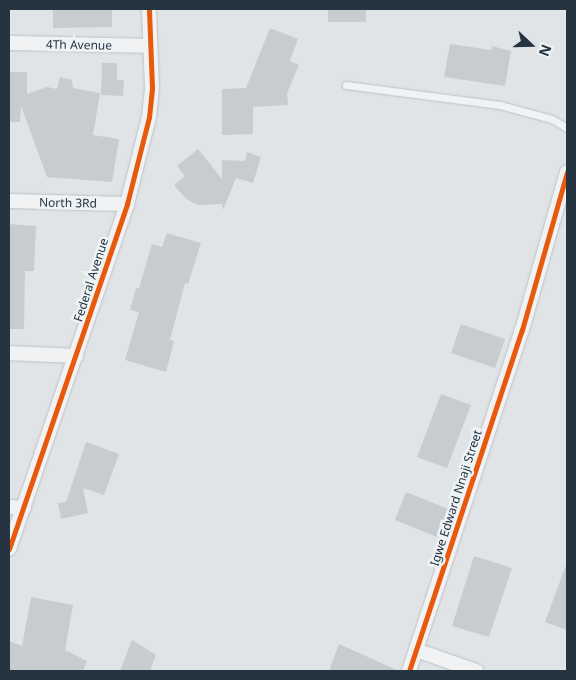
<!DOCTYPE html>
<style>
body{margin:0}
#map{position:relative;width:576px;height:680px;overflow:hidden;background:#e1e4e6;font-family:"Noto Sans",sans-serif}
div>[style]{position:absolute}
.building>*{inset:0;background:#c9ccce}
.roads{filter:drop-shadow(0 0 1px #bfc2c4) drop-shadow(0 0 1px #bfc2c4)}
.lane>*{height:7px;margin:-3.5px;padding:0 3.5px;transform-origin:3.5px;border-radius:3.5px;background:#f0f2f3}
.street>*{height:14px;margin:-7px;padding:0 7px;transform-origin:7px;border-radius:7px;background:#f0f2f3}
.cycleway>*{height:5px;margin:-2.5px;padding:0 2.5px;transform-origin:2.5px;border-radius:2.5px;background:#e8590c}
span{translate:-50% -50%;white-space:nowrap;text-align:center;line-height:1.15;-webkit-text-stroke:5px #eef3f6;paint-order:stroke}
.street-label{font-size:12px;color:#263441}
.frame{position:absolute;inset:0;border:10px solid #263441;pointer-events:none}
.north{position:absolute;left:506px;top:20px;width:50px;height:50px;-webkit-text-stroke:4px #eef3f6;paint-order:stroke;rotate:111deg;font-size:14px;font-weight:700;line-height:20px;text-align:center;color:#263441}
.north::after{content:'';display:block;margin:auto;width:18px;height:22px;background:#263441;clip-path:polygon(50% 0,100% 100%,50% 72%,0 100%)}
</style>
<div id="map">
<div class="building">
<i style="clip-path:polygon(53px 9px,112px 9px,112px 27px,53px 28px)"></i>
<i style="clip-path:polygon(328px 9px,366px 9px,366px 22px,328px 22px)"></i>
<i style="clip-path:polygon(270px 28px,298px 39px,290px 61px,299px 65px,287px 93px,288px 105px,253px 107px,253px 134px,222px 135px,222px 89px,246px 88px)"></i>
<i style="clip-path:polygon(450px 44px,491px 50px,492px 46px,511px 51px,505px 86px,444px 77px)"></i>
<i style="clip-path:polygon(102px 63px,117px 63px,117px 80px,124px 80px,123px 96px,101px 95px)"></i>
<i style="clip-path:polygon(9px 72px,27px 72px,27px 94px,47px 87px,57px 89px,60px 77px,72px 80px,73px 88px,100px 93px,93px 135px,119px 139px,112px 182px,47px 177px,21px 106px,20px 122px,9px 122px)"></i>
<i style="clip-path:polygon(198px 149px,222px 179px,222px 160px,245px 161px,247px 152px,261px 157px,253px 183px,236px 178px,223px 210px,222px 204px,198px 205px,186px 199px,174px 185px,185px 176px,177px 166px)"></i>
<i style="clip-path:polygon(9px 224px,36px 226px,34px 271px,25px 271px,24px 329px,9px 329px)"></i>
<i style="clip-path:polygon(167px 233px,201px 243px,188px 284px,185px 283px,170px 340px,174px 341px,166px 372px,125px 360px,139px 312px,130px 310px,136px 288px,139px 288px,152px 244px,162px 247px)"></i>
<i style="clip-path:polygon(461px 324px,505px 339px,495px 368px,451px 353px)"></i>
<i style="clip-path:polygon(441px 394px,471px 405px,447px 468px,417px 457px)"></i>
<i style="clip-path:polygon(86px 442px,119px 454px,104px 495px,83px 488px,88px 513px,61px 519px,58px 503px,66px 502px)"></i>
<i style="clip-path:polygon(406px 492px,448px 509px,437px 537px,395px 520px)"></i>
<i style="clip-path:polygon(474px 556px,512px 568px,489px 637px,452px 626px)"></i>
<i style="clip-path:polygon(566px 565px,567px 565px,567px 630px,545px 622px)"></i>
<i style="clip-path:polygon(31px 597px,73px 605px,65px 650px,87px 661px,83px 671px,9px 671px,9px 641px,22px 646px)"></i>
<i style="clip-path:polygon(132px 640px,156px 655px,150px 671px,120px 671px)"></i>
<i style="clip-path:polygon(339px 644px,399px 671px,329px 671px)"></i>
</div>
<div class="roads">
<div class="lane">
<i style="left:346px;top:85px;width:155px;rotate:7.4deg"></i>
<i style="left:500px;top:105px;width:54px;rotate:15.1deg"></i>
<i style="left:552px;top:119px;width:17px;rotate:31deg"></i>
</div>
<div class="street">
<i style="left:9px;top:43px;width:139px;rotate:1.2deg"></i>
<i style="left:9px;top:201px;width:118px;rotate:1.5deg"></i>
<i style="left:9px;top:353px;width:67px;rotate:2.6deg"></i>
<i style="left:9px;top:507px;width:15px;rotate:4deg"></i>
<i style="left:9px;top:549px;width:365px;rotate:-71.1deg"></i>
<i style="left:127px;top:204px;width:90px;rotate:-75.8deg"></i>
<i style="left:149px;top:117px;width:29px;rotate:-84deg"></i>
<i style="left:152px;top:88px;width:79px;rotate:-92.2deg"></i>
<i style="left:416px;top:650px;width:64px;rotate:19.3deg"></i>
<i style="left:409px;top:671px;width:359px;rotate:-71.7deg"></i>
<i style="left:522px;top:330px;width:164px;rotate:-74.1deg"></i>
</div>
</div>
<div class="cycleway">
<i style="left:9px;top:549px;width:365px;rotate:-71.1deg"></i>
<i style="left:127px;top:204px;width:90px;rotate:-75.8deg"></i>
<i style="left:149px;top:117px;width:29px;rotate:-84deg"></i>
<i style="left:152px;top:88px;width:79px;rotate:-92.2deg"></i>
<i style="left:409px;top:671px;width:359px;rotate:-71.7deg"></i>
<i style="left:522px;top:330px;width:164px;rotate:-74.1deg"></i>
</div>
<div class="street-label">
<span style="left:79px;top:45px;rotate:1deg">4Th Avenue</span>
<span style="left:68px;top:203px;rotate:1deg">North 3Rd</span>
<span style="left:91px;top:280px;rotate:-72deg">Federal Avenue</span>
<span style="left:456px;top:498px;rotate:-72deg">Igwe Edward Nnaji Street</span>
</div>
<div class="frame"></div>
<div class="north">N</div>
</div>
